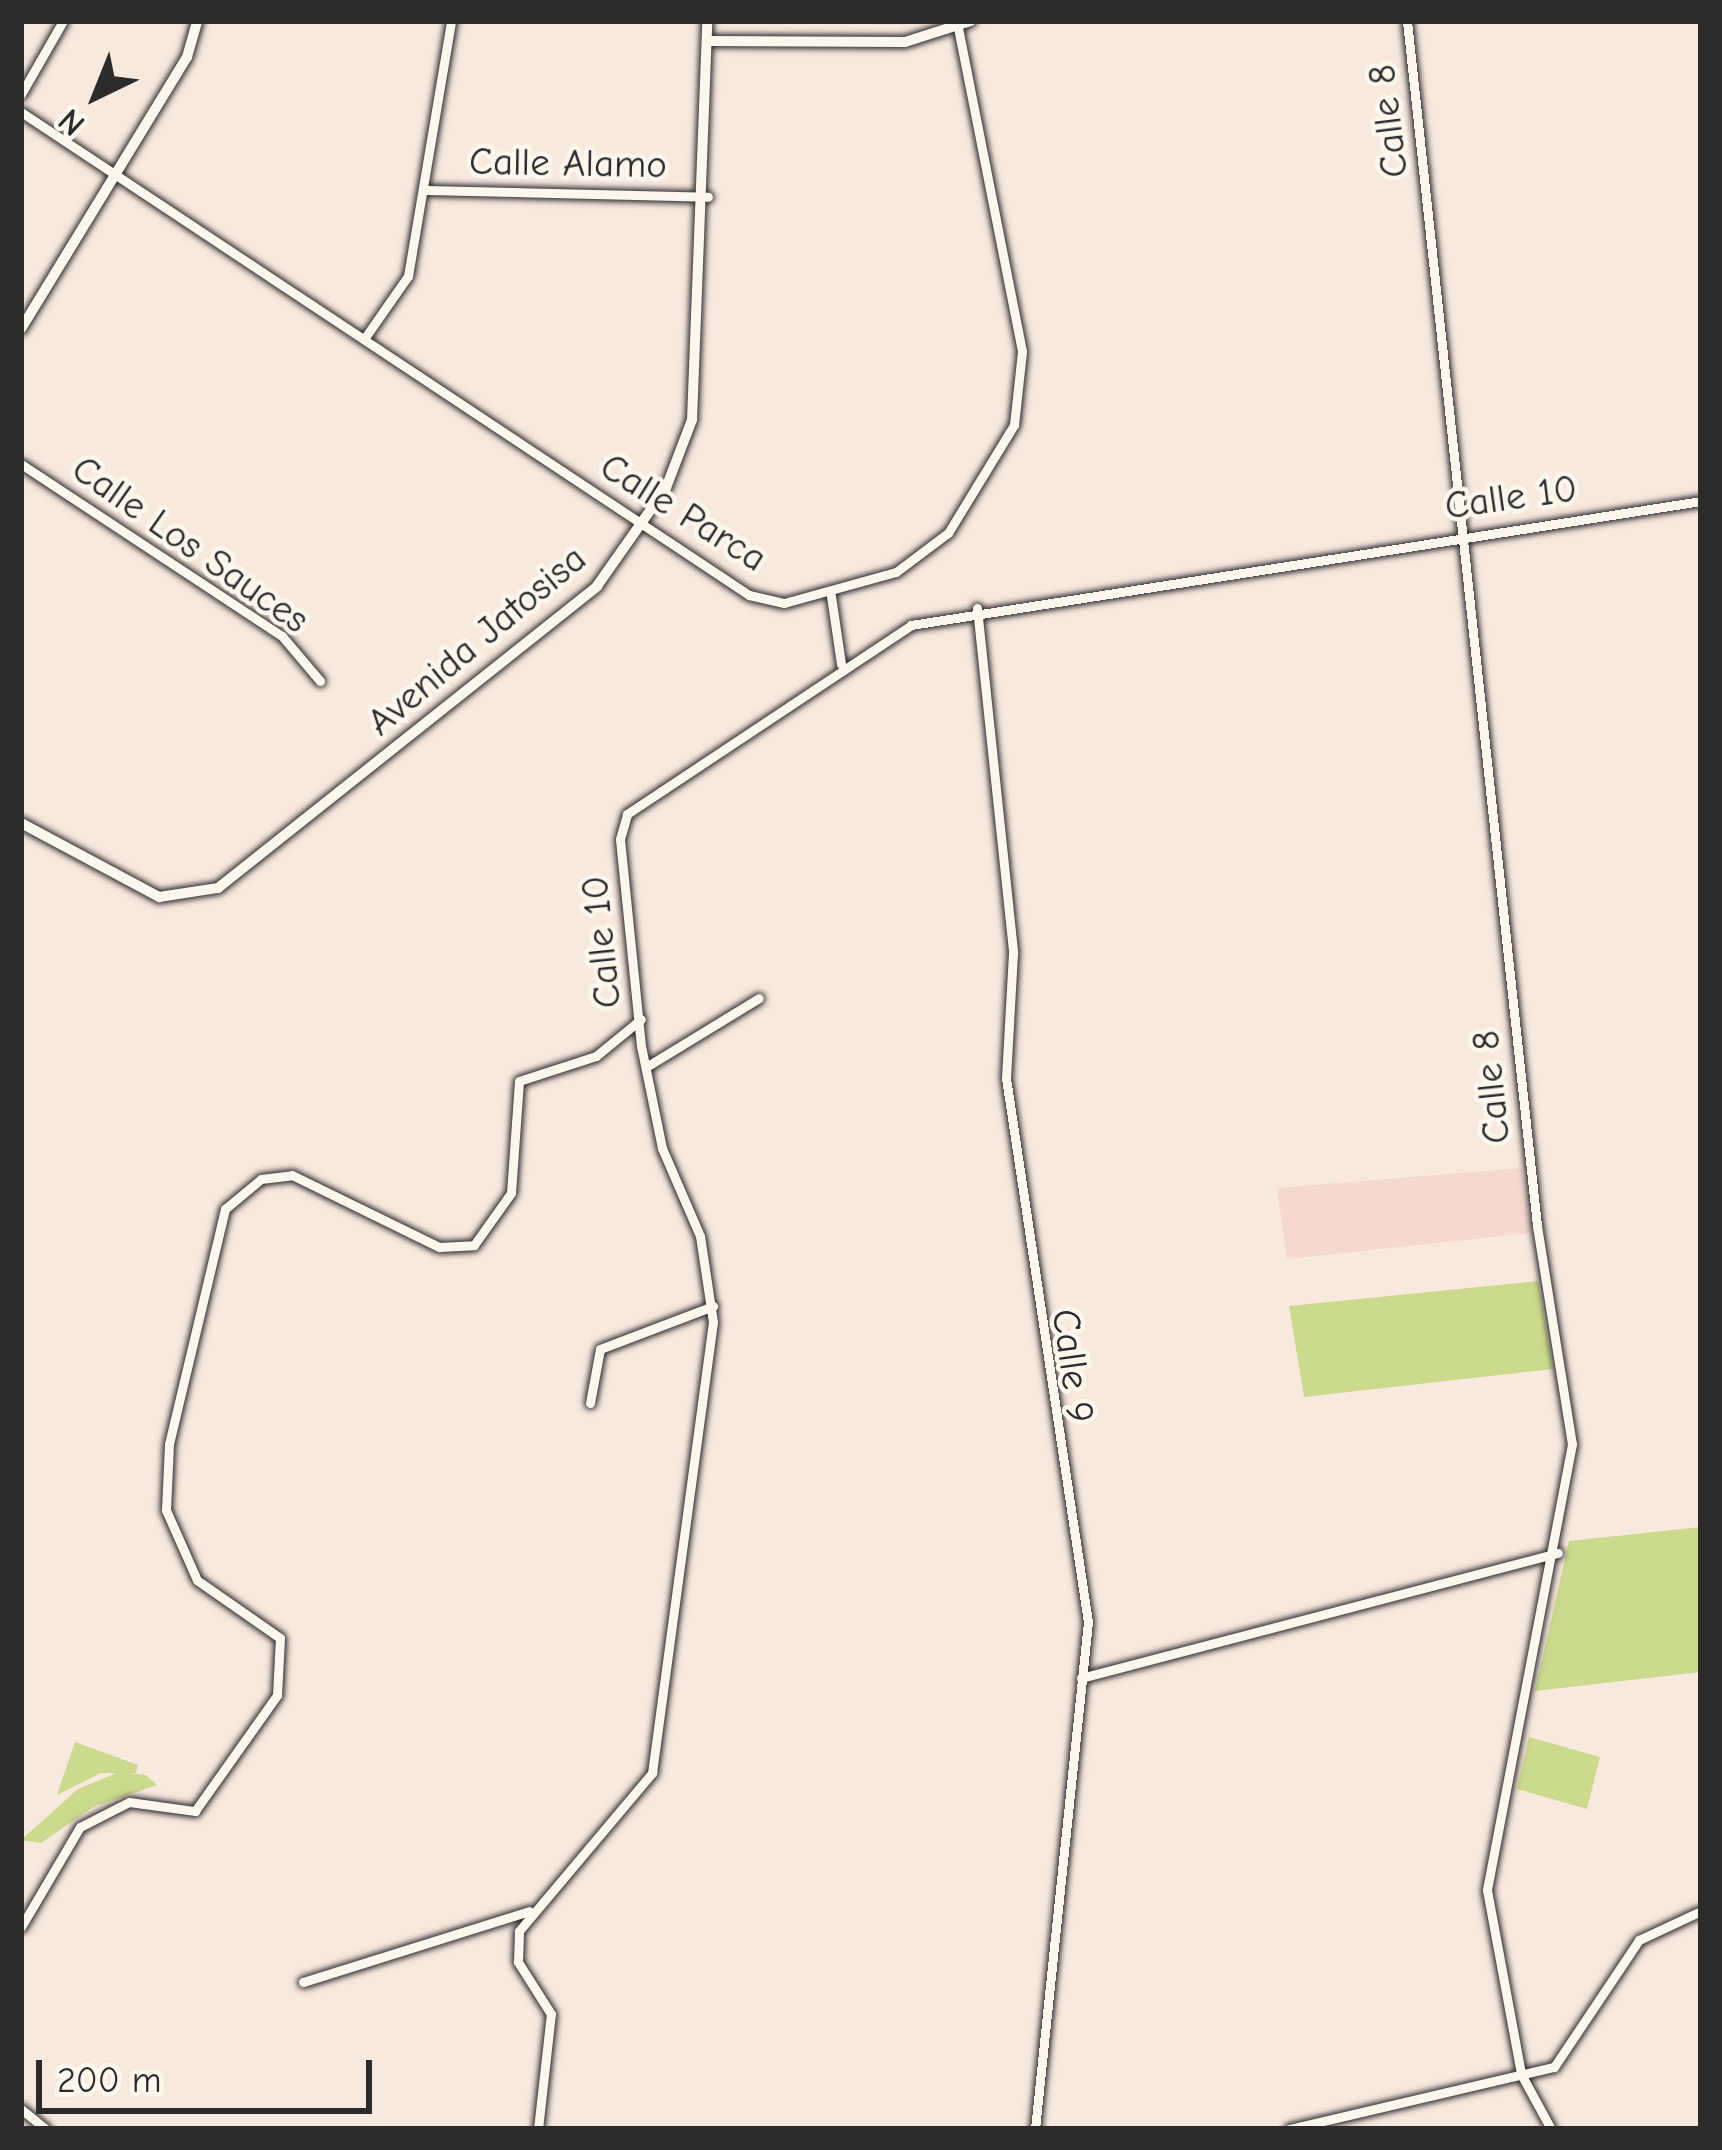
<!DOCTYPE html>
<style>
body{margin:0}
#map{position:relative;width:1722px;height:2150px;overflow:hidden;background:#f8e9df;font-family:"Comic Neue",sans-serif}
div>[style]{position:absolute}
.built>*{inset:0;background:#f5d9d0}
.green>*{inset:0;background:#ccda8d}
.roads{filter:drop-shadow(0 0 3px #2b2b2b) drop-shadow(0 0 3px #2b2b2b)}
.minor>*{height:9px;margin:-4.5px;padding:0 4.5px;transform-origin:4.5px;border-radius:4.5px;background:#fbf7ec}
.tertiary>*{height:10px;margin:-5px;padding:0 5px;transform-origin:5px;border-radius:5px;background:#fbf7ec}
span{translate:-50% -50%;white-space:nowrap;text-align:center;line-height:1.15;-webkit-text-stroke:9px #fbf7ec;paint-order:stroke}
.street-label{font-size:39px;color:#2b2b2b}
.frame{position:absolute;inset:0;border:24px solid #2b2b2b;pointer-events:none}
.north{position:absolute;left:36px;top:36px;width:120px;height:120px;-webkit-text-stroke:9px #fbf7ec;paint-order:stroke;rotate:223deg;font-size:33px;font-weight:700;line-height:48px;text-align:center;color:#2b2b2b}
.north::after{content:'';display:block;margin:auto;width:42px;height:54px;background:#2b2b2b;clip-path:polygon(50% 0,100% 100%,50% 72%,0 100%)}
.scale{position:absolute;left:36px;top:2060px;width:336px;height:54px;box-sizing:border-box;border:6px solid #2b2b2b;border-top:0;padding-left:15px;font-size:36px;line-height:42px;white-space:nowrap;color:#2b2b2b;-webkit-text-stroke:9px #fbf7ec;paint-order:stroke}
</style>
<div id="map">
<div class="built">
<i style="clip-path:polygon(1522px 1168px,1531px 1233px,1287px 1259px,1277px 1188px)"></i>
</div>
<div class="green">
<i style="clip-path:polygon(1538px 1281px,1553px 1369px,1304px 1397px,1289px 1306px)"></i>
<i style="clip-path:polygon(1701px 1527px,1701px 1672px,1535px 1691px,1569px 1541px)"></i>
<i style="clip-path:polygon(1529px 1737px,1600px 1757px,1587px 1809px,1517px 1789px)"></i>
<i style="clip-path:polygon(75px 1742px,138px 1765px,136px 1773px,101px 1773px,57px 1795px)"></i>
<i style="clip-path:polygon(146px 1775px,157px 1785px,93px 1807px,41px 1843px,21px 1840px,78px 1789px,119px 1772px)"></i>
</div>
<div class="roads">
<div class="minor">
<i style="left:1407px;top:21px;width:1212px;rotate:83.84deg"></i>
<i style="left:1537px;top:1226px;width:221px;rotate:80.9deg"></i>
<i style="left:1572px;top:1444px;width:454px;rotate:100.8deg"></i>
<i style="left:1487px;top:1890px;width:187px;rotate:79.5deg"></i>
<i style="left:1521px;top:2074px;width:63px;rotate:61.4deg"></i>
<i style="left:21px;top:94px;width:84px;rotate:-60.1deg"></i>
<i style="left:21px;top:112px;width:874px;rotate:33.56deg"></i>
<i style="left:749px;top:595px;width:36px;rotate:13deg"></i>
<i style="left:784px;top:603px;width:116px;rotate:-15.5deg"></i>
<i style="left:896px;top:572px;width:65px;rotate:-36.9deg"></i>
<i style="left:948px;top:533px;width:127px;rotate:-58.6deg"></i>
<i style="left:1014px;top:425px;width:74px;rotate:-83.8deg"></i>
<i style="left:1022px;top:351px;width:328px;rotate:-101.2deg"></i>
<i style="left:427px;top:190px;width:281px;rotate:1.4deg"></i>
<i style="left:364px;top:339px;width:77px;rotate:-55.1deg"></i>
<i style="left:408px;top:276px;width:259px;rotate:-80.4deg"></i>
<i style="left:21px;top:464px;width:313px;rotate:33.4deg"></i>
<i style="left:282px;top:636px;width:59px;rotate:49.8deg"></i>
<i style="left:831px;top:596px;width:69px;rotate:81.6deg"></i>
<i style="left:977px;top:608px;width:347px;rotate:84deg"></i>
<i style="left:1013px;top:953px;width:125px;rotate:93.2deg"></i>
<i style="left:1006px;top:1078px;width:550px;rotate:81.43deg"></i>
<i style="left:1088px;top:1622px;width:510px;rotate:95.97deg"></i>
<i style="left:646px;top:1067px;width:132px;rotate:-31.4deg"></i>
<i style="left:590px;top:1403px;width:55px;rotate:-79.5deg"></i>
<i style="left:600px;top:1349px;width:121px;rotate:-20.8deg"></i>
<i style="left:1081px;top:1678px;width:493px;rotate:-14.7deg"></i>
<i style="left:21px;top:1927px;width:116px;rotate:-59.5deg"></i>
<i style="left:80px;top:1827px;width:55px;rotate:-27deg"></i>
<i style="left:129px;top:1802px;width:67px;rotate:7.8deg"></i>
<i style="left:195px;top:1811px;width:142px;rotate:-54.7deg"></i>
<i style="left:277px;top:1695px;width:57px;rotate:-87deg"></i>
<i style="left:280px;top:1638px;width:101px;rotate:-145.1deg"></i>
<i style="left:197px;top:1580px;width:77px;rotate:-113.9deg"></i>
<i style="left:166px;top:1510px;width:66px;rotate:-87.4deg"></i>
<i style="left:169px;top:1444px;width:242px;rotate:-76.6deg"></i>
<i style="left:225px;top:1209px;width:47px;rotate:-39.8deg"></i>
<i style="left:261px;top:1179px;width:31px;rotate:-7deg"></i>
<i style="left:292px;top:1175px;width:164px;rotate:26.1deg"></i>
<i style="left:439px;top:1247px;width:35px;rotate:-3deg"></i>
<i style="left:474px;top:1245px;width:64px;rotate:-54.6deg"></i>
<i style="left:511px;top:1193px;width:112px;rotate:-85.9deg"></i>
<i style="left:519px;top:1081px;width:81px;rotate:-18deg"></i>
<i style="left:596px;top:1056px;width:58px;rotate:-39.4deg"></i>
<i style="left:303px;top:1982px;width:237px;rotate:-17.4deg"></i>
<i style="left:21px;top:2109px;width:32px;rotate:39deg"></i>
<i style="left:538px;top:2129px;width:116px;rotate:-83.6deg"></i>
<i style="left:551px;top:2014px;width:62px;rotate:-122.4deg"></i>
<i style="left:518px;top:1962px;width:31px;rotate:-88deg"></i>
<i style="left:519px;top:1931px;width:207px;rotate:-49.9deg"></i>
<i style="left:652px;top:1773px;width:455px;rotate:-82.3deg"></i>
<i style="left:713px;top:1322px;width:87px;rotate:-98.6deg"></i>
<i style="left:700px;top:1236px;width:96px;rotate:-113.4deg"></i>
<i style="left:662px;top:1148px;width:104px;rotate:-101.6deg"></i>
<i style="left:641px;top:1046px;width:208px;rotate:-95.8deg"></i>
<i style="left:620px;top:839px;width:26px;rotate:-74deg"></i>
<i style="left:627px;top:814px;width:341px;rotate:-33.6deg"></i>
<i style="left:911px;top:625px;width:800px;rotate:-8.92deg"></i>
<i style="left:1289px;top:2129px;width:272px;rotate:-13.2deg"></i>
<i style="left:1554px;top:2067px;width:153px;rotate:-56.2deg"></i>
<i style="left:1639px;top:1940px;width:68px;rotate:-25.1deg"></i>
</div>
<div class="tertiary">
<i style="left:707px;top:41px;width:198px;rotate:0.3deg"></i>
<i style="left:905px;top:42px;width:69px;rotate:-17.7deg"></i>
<i style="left:21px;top:329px;width:319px;rotate:-58.6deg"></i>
<i style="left:187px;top:57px;width:37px;rotate:-74deg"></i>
<i style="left:21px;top:823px;width:157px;rotate:28.2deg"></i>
<i style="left:159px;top:897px;width:60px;rotate:-8.7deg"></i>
<i style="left:218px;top:888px;width:485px;rotate:-38.5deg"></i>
<i style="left:597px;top:586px;width:120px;rotate:-54.9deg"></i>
<i style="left:666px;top:488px;width:73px;rotate:-69.1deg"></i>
<i style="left:692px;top:420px;width:399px;rotate:-87.8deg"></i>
</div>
</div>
<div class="street-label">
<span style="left:1389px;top:121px;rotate:-97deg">Calle 8</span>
<span style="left:568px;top:164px;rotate:1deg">Calle Alamo</span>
<span style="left:1511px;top:498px;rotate:-8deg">Calle 10</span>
<span style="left:683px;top:513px;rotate:32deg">Calle Parca</span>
<span style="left:190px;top:545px;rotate:35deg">Calle Los Sauces</span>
<span style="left:477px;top:641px;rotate:-40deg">Avenida Jatosisa</span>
<span style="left:602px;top:942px;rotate:-96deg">Calle 10</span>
<span style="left:1492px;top:1087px;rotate:-96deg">Calle 8</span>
<span style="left:1072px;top:1366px;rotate:82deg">Calle 9</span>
</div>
<div class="frame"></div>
<div class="north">N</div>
<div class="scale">200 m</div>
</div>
